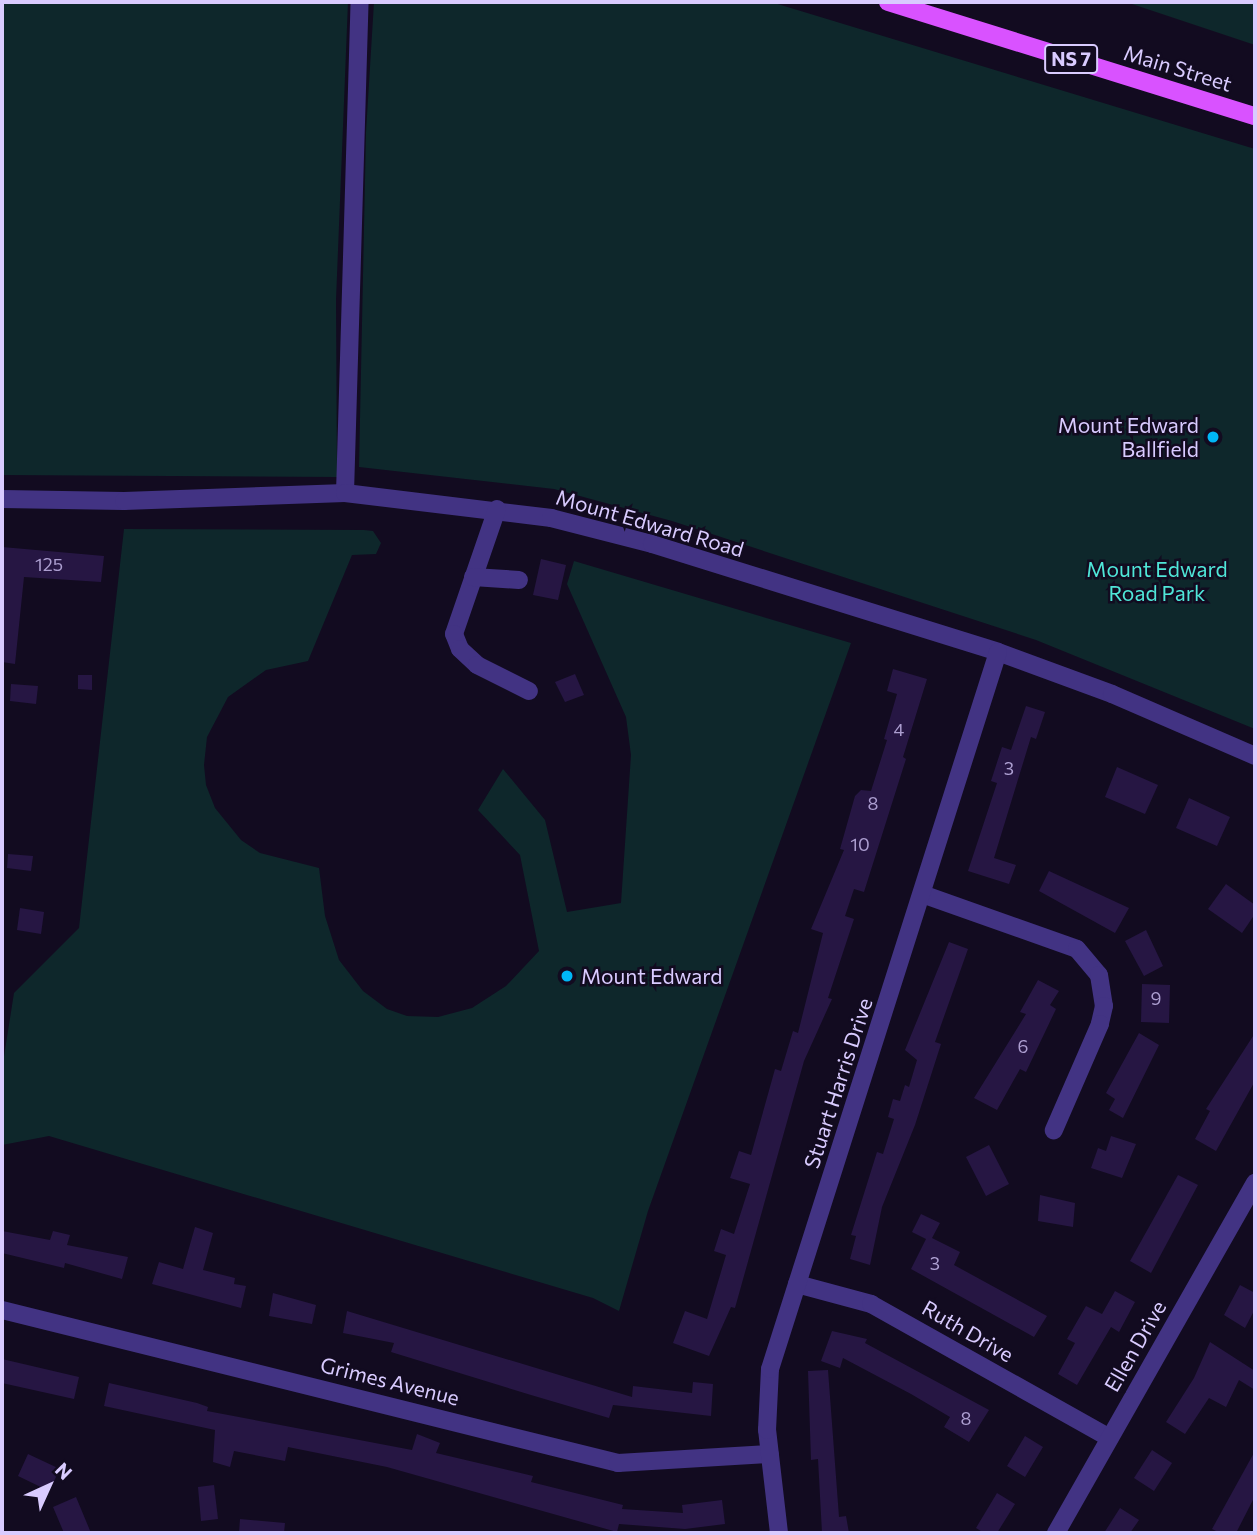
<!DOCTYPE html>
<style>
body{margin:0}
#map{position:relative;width:1257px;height:1535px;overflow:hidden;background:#120b20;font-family:Commissioner,sans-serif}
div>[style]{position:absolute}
.green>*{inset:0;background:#0e272b}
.building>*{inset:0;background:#261643}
.minor>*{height:18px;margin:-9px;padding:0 9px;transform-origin:9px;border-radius:9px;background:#423383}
.major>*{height:18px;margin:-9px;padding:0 9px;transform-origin:9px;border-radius:9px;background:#d952ff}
.dots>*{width:19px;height:19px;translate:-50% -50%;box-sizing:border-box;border:4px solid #120b20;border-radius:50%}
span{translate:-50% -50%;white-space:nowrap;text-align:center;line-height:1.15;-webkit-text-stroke:5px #120b20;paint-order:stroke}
.number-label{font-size:18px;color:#ac9ed0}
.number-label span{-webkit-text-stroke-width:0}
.shield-label span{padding:2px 5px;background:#120b20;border:2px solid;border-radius:5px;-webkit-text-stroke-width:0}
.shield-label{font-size:19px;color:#d9cbff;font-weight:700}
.street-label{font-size:21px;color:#d9cbff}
.poi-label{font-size:21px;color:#d9cbff}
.right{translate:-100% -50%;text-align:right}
.left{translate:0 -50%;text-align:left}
.park-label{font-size:21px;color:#4fe6d8}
.frame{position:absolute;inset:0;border:4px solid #d9cbff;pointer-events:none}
.north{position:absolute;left:14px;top:1451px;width:70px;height:70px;-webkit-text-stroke:5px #120b20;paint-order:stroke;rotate:45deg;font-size:19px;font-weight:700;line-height:28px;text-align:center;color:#d9cbff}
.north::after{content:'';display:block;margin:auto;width:24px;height:32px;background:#d9cbff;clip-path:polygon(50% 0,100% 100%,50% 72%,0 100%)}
</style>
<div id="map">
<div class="green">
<i style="clip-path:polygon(2px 2px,348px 2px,336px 300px,337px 477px,2px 475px)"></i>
<i style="clip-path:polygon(374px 2px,771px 2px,1255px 149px,1255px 729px,1036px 640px,672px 521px,554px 489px,359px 467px,366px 132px)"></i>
<i style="clip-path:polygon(1126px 2px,1255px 2px,1255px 45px)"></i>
<i style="clip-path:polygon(124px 529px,364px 530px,373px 531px,381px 543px,376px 554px,352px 555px,308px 661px,266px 670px,228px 697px,207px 737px,204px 765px,206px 785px,215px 808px,241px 840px,260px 853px,319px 868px,325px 916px,339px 960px,363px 991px,387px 1009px,407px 1016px,438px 1017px,472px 1008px,506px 986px,539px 951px,520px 855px,478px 810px,503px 769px,545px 820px,567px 912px,621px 903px,631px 755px,626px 717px,567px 584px,574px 561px,851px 643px,648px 1211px,619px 1311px,593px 1298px,49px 1136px,2px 1145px,2px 1069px,14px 993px,79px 928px)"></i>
</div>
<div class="building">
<i style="clip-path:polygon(2px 547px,104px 556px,101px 582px,24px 577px,15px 664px,2px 662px)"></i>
<i style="clip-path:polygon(541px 559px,566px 565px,558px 600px,533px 595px)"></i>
<i style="clip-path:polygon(893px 669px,927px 679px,903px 757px,906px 759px,864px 892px,854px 889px,845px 916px,854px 919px,828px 998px,832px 999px,804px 1061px,735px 1308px,731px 1307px,709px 1356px,673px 1343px,685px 1311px,707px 1319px,726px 1255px,714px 1251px,721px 1229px,734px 1234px,750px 1184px,730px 1178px,739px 1151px,751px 1155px,775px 1069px,781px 1071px,793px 1031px,798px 1033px,823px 933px,811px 929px,844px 850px,840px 849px,855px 796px,861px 790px,871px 791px,887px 740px,884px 739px,897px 694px,887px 691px)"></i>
<i style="clip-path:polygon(575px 674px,584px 695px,565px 702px,555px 682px)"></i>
<i style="clip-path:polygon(78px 675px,92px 675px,92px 690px,78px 689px)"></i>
<i style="clip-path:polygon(11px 684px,38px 686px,36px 704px,10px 701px)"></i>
<i style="clip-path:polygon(1026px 706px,1045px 712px,1036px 739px,1031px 737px,994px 858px,1016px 865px,1009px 884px,968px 871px,997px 783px,991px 781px,1002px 747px,1011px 750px)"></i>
<i style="clip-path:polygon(1117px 767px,1158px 785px,1145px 814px,1105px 797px)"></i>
<i style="clip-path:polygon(1189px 798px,1230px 817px,1217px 846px,1176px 828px)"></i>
<i style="clip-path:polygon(8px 854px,33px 856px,31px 871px,7px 868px)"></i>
<i style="clip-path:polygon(1049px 871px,1129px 908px,1115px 933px,1039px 891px)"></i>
<i style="clip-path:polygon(1226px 884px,1255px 905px,1255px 914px,1242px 933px,1208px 909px)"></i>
<i style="clip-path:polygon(20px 908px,44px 912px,41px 934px,17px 930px)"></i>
<i style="clip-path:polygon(1146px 930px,1163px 966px,1144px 976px,1125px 941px)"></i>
<i style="clip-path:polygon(949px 942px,968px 949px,935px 1042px,941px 1044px,915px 1125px,882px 1207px,870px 1265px,850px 1259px,856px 1236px,851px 1235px,877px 1152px,883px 1154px,894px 1119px,888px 1117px,893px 1099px,900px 1101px,905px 1085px,909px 1087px,917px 1060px,905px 1050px)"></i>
<i style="clip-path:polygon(1038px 980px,1059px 991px,1050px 1005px,1056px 1009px,1026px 1072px,1020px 1069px,997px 1110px,974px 1098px,1026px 1014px,1020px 1012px)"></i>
<i style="clip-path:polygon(1142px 984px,1170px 985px,1169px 1023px,1141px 1022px)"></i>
<i style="clip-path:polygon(1139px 1033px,1159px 1045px,1123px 1118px,1109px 1110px,1115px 1099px,1106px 1093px)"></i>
<i style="clip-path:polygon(1255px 1033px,1255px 1081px,1216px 1151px,1195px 1139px,1210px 1111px,1206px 1109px)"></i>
<i style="clip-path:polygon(1111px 1136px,1136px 1144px,1122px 1178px,1091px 1168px,1098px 1148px,1106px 1151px)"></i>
<i style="clip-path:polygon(989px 1145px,1009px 1184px,986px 1196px,966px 1157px)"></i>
<i style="clip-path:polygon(1178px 1175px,1198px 1185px,1151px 1273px,1130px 1261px)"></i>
<i style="clip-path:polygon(1040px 1195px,1075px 1203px,1073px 1227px,1038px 1221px)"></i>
<i style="clip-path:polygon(921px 1214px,940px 1223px,932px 1238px,960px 1252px,954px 1265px,1047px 1316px,1034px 1337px,911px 1269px,926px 1239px,912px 1232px)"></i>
<i style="clip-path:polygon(195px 1227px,213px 1233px,203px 1270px,235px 1278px,234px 1284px,246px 1286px,241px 1308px,152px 1284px,159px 1262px,183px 1269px)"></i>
<i style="clip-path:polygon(2px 1231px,50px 1240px,53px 1231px,70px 1235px,67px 1245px,128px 1257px,122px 1279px,65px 1263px,64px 1268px,2px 1253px)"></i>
<i style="clip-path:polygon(1240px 1285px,1255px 1293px,1255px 1309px,1245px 1328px,1224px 1315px)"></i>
<i style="clip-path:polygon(1115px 1291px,1135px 1302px,1119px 1332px,1111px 1327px,1077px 1385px,1058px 1374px,1075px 1343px,1067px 1339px,1086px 1306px,1102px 1314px)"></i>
<i style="clip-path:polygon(273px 1293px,316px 1305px,312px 1324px,269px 1316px)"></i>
<i style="clip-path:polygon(347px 1311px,632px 1397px,633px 1386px,692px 1393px,693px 1382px,713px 1384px,711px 1416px,613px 1405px,609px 1418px,531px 1395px,391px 1352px,394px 1343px,343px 1333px)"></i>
<i style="clip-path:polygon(832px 1331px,867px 1339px,865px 1343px,989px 1410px,969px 1442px,944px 1427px,950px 1417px,911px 1394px,843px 1358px,840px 1368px,821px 1361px)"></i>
<i style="clip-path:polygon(1210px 1342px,1255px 1371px,1255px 1390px,1239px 1380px,1226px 1407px,1209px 1398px,1185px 1434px,1166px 1422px,1194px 1378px)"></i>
<i style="clip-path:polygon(2px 1359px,79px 1377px,74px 1399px,2px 1383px)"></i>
<i style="clip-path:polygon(828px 1370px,839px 1517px,846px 1516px,849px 1533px,822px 1533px,818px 1459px,811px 1460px,808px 1371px)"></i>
<i style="clip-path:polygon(109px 1383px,197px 1403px,208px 1407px,207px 1411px,412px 1450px,417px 1434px,440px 1443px,436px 1453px,533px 1476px,531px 1482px,623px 1505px,622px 1509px,683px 1513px,682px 1505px,722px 1500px,725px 1524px,685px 1529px,619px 1524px,617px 1532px,387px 1467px,288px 1447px,285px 1461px,234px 1451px,230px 1467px,213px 1462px,215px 1430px,104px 1406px)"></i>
<i style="clip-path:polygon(1025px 1436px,1043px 1447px,1025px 1477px,1007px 1466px)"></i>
<i style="clip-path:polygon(1152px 1450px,1172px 1463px,1154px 1491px,1134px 1478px)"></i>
<i style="clip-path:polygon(1255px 1451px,1255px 1496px,1236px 1533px,1220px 1533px,1212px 1529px)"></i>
<i style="clip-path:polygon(28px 1454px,60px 1469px,49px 1491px,18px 1476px)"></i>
<i style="clip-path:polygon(214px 1485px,218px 1519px,201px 1521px,198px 1487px)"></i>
<i style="clip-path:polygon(997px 1493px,1015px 1504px,997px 1533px,984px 1533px,976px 1528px)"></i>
<i style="clip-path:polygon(76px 1497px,91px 1533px,64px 1533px,53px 1507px)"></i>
<i style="clip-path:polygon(1120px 1508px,1139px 1520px,1130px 1533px,1104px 1533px)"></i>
<i style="clip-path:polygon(240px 1519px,285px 1523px,284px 1533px,239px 1533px)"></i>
</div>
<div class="minor">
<i style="left:345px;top:493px;width:491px;rotate:-88.3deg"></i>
<i style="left:2px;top:499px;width:122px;rotate:0.9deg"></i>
<i style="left:124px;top:501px;width:221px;rotate:-2.1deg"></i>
<i style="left:345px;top:493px;width:208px;rotate:6.9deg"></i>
<i style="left:551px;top:518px;width:104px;rotate:14.4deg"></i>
<i style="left:652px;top:544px;width:362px;rotate:17.3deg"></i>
<i style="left:998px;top:652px;width:121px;rotate:20.2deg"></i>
<i style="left:1112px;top:694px;width:156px;rotate:23.4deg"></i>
<i style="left:497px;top:509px;width:132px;rotate:109deg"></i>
<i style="left:454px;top:634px;width:16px;rotate:68deg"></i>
<i style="left:460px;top:649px;width:23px;rotate:43deg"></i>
<i style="left:477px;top:665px;width:58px;rotate:26.6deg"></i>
<i style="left:473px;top:577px;width:46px;rotate:3.7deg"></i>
<i style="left:922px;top:894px;width:164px;rotate:19.5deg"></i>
<i style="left:1077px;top:949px;width:34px;rotate:50deg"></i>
<i style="left:1099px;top:975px;width:31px;rotate:81deg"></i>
<i style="left:1104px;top:1006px;width:18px;rotate:103deg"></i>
<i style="left:1100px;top:1024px;width:116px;rotate:113.5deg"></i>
<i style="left:797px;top:1284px;width:77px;rotate:15.1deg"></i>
<i style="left:871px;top:1304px;width:272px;rotate:29.3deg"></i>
<i style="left:2px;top:1310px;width:635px;rotate:13.95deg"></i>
<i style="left:618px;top:1463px;width:152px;rotate:-3.4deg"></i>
<i style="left:779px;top:1533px;width:104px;rotate:-96.6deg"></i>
<i style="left:767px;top:1430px;width:61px;rotate:-87.2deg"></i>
<i style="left:770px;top:1369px;width:752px;rotate:-72.36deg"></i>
<i style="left:1056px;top:1533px;width:403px;rotate:-60.4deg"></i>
</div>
<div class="major">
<i style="left:888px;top:2px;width:384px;rotate:17.3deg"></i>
</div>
<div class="dots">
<i style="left:1213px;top:437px;background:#00b7f6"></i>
<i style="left:567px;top:976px;background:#00b7f6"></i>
</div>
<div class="number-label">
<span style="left:49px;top:564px">125</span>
<span style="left:899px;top:729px">4</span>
<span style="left:1009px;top:768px">3</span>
<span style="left:873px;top:803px">8</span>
<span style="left:860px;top:844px">10</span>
<span style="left:1156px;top:998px">9</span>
<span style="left:1023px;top:1046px">6</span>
<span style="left:935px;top:1263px">3</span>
<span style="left:966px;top:1418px">8</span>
</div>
<div class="shield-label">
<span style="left:1071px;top:59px">NS 7</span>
</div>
<div class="street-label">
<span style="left:1178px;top:68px;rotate:17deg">Main Street</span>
<span style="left:650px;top:523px;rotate:16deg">Mount Edward Road</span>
<span style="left:838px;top:1083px;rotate:-72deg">Stuart Harris Drive</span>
<span style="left:968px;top:1331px;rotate:30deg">Ruth Drive</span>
<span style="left:1135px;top:1346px;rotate:-60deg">Ellen Drive</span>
<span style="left:390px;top:1381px;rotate:14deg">Grimes Avenue</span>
</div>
<div class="poi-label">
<span class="right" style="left:1199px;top:437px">Mount Edward<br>Ballfield</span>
<span class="left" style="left:581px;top:976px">Mount Edward</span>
</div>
<div class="park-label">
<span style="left:1157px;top:581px">Mount Edward<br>Road Park</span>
</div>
<div class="frame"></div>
<div class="north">N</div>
</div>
